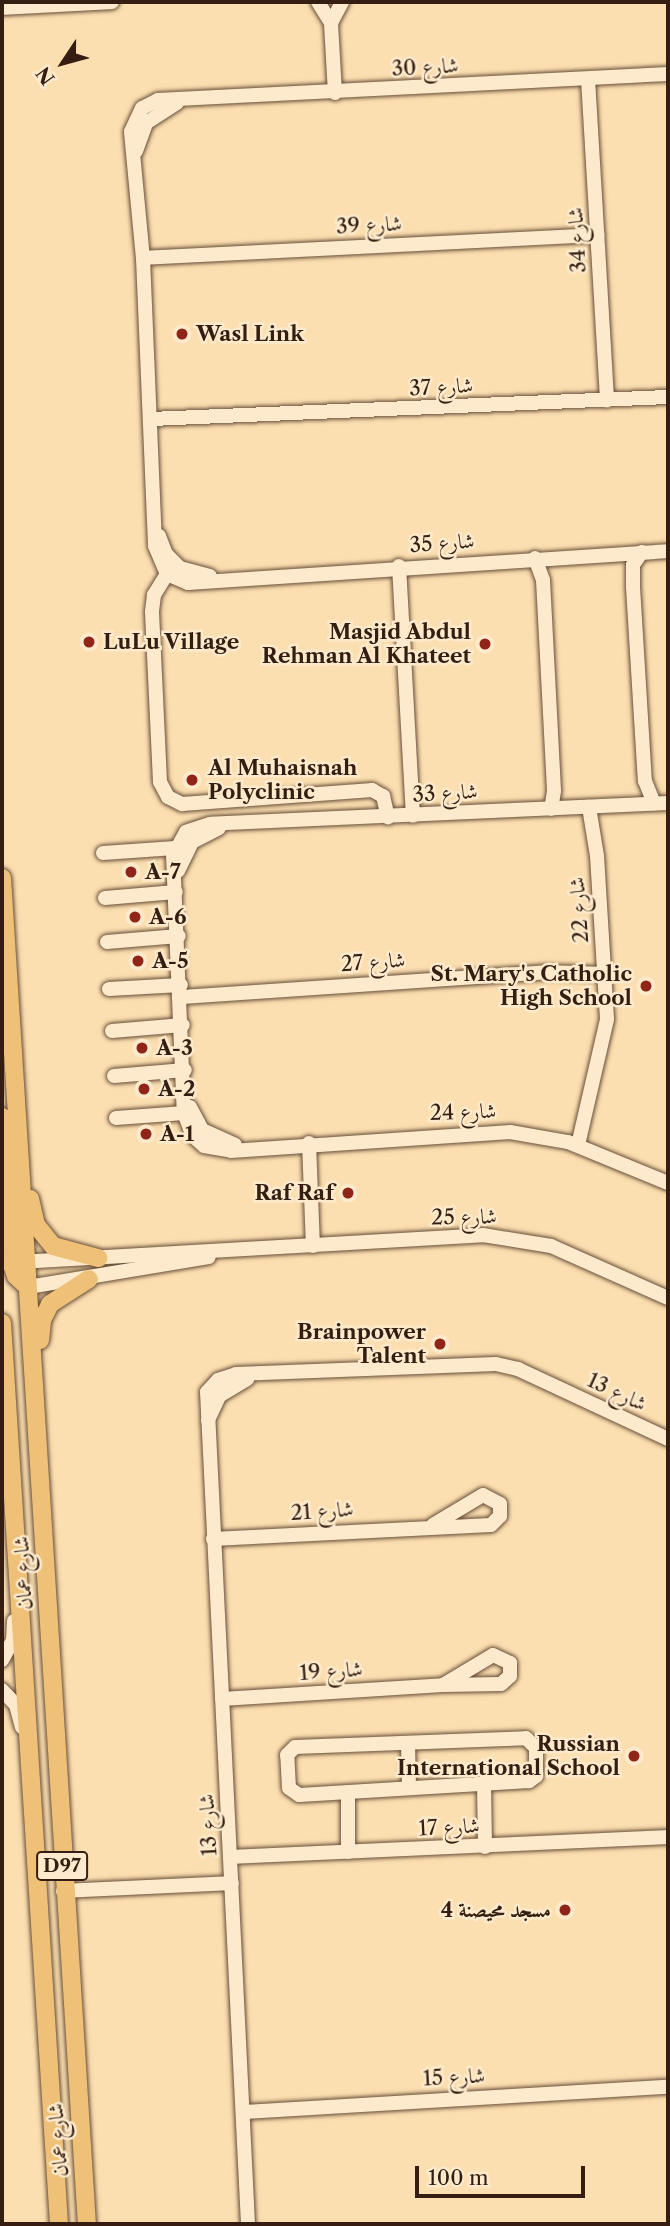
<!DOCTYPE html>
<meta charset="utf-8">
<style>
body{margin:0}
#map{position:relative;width:670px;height:2226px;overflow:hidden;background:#fcdfb0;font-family:"Libre Caslon Text",Amiri,serif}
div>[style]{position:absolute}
.roads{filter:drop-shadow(0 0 2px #674e39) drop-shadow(0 0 2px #674e39)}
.minor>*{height:14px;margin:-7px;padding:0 7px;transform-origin:7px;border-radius:7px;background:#fdeacc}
.major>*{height:18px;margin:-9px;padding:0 9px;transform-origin:9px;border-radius:9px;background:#eec078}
.dots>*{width:19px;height:19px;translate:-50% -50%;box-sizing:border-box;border:4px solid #fdeacc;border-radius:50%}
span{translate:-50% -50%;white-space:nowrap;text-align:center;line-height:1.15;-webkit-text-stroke:5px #fdeacc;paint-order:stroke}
.shield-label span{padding:2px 5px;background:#fdeacc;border:2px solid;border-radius:5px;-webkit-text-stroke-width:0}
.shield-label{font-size:19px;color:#351e11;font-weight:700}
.street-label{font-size:21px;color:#351e11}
.poi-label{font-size:21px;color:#351e11;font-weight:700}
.left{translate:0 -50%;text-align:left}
.right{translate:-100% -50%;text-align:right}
.frame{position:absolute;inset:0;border:4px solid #351e11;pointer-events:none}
.north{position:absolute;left:28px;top:28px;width:70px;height:70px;-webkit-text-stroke:5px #fdeacc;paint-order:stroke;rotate:234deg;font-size:19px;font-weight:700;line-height:28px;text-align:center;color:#351e11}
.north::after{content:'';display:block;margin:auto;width:24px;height:32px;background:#351e11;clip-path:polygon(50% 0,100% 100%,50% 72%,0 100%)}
.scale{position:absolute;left:415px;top:2166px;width:170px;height:32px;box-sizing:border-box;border:4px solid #351e11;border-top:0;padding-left:9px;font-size:21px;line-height:24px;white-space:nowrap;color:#351e11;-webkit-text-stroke:5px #fdeacc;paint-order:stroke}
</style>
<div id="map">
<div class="roads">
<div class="minor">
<i style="left:318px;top:2px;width:25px;rotate:58deg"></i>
<i style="left:2px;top:8px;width:110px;rotate:-3.1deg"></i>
<i style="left:668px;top:74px;width:511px;rotate:177.08deg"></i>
<i style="left:158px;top:100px;width:18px;rotate:153deg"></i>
<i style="left:142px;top:108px;width:26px;rotate:115deg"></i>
<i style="left:131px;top:132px;width:127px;rotate:84.6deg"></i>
<i style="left:143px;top:258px;width:288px;rotate:87.6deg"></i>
<i style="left:155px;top:546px;width:30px;rotate:67deg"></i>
<i style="left:167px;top:574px;width:23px;rotate:23deg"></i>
<i style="left:188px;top:583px;width:481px;rotate:-3.8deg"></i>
<i style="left:588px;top:79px;width:322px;rotate:86.6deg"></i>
<i style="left:335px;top:93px;width:70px;rotate:-93.3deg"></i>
<i style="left:331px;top:23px;width:24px;rotate:-62deg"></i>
<i style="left:136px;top:151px;width:30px;rotate:-70deg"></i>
<i style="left:146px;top:123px;width:37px;rotate:-33deg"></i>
<i style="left:143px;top:258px;width:455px;rotate:-2.9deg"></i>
<i style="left:151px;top:419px;width:517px;rotate:-2.44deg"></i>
<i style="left:159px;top:536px;width:19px;rotate:69deg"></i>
<i style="left:166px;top:554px;width:20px;rotate:45deg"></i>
<i style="left:180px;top:568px;width:31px;rotate:15deg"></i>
<i style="left:642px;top:552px;width:16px;rotate:125deg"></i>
<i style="left:633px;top:565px;width:22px;rotate:90deg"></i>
<i style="left:633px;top:587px;width:194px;rotate:86.5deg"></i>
<i style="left:645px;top:781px;width:24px;rotate:68deg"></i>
<i style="left:535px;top:558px;width:23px;rotate:70deg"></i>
<i style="left:543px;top:580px;width:211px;rotate:87deg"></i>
<i style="left:554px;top:791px;width:18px;rotate:99deg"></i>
<i style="left:399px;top:566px;width:250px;rotate:86.8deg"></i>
<i style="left:167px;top:574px;width:25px;rotate:122deg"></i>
<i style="left:154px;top:595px;width:17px;rotate:97deg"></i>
<i style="left:152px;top:612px;width:170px;rotate:87.3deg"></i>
<i style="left:160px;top:782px;width:17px;rotate:62deg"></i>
<i style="left:168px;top:797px;width:16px;rotate:27deg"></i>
<i style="left:182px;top:804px;width:191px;rotate:-4.2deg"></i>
<i style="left:372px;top:790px;width:13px;rotate:29deg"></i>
<i style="left:383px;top:796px;width:22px;rotate:77deg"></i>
<i style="left:668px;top:803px;width:458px;rotate:177.4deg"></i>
<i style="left:210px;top:824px;width:25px;rotate:162deg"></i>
<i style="left:186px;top:832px;width:26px;rotate:119deg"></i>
<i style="left:173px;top:855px;width:258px;rotate:87.6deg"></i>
<i style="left:184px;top:1113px;width:25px;rotate:69deg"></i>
<i style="left:193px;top:1136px;width:15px;rotate:42deg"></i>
<i style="left:204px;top:1146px;width:27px;rotate:10deg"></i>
<i style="left:231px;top:1151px;width:280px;rotate:-3.9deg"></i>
<i style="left:510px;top:1132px;width:59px;rotate:9.8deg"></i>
<i style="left:568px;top:1142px;width:108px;rotate:22.3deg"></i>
<i style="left:103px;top:853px;width:72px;rotate:-4deg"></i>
<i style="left:178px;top:871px;width:32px;rotate:-64deg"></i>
<i style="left:192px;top:842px;width:30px;rotate:-27deg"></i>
<i style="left:105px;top:898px;width:71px;rotate:-4.8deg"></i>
<i style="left:107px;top:942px;width:72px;rotate:-4.8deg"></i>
<i style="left:109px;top:989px;width:72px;rotate:-3.2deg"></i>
<i style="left:182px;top:997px;width:365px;rotate:-3.9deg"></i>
<i style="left:546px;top:972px;width:59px;rotate:1.9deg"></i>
<i style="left:112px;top:1031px;width:71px;rotate:-4.8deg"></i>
<i style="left:114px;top:1076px;width:71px;rotate:-4.8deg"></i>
<i style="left:190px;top:1107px;width:26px;rotate:62deg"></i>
<i style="left:202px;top:1130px;width:36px;rotate:24deg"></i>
<i style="left:116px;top:1118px;width:68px;rotate:-4.2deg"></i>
<i style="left:309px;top:1143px;width:103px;rotate:87.8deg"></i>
<i style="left:578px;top:1145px;width:129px;rotate:-77deg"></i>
<i style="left:607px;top:1019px;width:163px;rotate:-93.5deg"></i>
<i style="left:597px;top:856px;width:50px;rotate:-99.3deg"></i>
<i style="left:2px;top:1263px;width:482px;rotate:-3.3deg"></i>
<i style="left:483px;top:1235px;width:69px;rotate:9.2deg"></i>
<i style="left:551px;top:1246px;width:128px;rotate:24deg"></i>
<i style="left:28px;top:1287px;width:183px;rotate:-9.4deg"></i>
<i style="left:208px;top:1420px;width:26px;rotate:-65deg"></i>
<i style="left:219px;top:1396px;width:33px;rotate:-31deg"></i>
<i style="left:213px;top:1539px;width:278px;rotate:-2.9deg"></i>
<i style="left:491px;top:1525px;width:13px;rotate:-45deg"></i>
<i style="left:500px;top:1516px;width:12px;rotate:-90deg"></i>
<i style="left:500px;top:1504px;width:19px;rotate:-152deg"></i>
<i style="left:483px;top:1495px;width:58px;rotate:149deg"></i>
<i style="left:493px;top:1655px;width:19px;rotate:25deg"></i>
<i style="left:510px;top:1663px;width:13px;rotate:90deg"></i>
<i style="left:510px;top:1676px;width:12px;rotate:138deg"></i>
<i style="left:501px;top:1684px;width:58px;rotate:179deg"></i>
<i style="left:443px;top:1685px;width:58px;rotate:-31deg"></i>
<i style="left:2px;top:1660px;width:23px;rotate:-61deg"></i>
<i style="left:13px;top:1640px;width:19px;rotate:-87deg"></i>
<i style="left:2px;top:1690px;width:21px;rotate:47deg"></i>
<i style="left:16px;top:1705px;width:23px;rotate:75deg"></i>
<i style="left:222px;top:1699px;width:221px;rotate:-3.6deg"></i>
<i style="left:526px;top:1738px;width:14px;rotate:45deg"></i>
<i style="left:536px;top:1748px;width:28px;rotate:90deg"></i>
<i style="left:536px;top:1776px;width:9px;rotate:144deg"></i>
<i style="left:529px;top:1781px;width:230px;rotate:176.5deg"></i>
<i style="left:299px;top:1795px;width:12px;rotate:-145deg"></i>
<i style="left:289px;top:1788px;width:33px;rotate:-93deg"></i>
<i style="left:287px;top:1755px;width:11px;rotate:-45deg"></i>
<i style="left:295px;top:1747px;width:231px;rotate:-2.2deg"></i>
<i style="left:408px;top:1743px;width:45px;rotate:88.7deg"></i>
<i style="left:484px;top:1783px;width:64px;rotate:89.1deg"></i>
<i style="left:348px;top:1792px;width:60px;rotate:90deg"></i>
<i style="left:231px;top:1857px;width:437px;rotate:-2.6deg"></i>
<i style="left:63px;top:1891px;width:169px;rotate:-2.7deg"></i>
<i style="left:243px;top:2112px;width:426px;rotate:-3.4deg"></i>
<i style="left:248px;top:2224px;width:833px;rotate:-92.82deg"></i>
<i style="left:207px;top:1392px;width:16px;rotate:-47deg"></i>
<i style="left:218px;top:1380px;width:19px;rotate:-18deg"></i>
<i style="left:236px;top:1374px;width:260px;rotate:-2.2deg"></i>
<i style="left:496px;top:1364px;width:23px;rotate:13deg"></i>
<i style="left:518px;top:1369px;width:166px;rotate:25deg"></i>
</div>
<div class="major">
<i style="left:2px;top:878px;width:1349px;rotate:86.39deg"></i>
<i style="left:2px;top:1117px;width:145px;rotate:86.4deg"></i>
<i style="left:11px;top:1262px;width:15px;rotate:70deg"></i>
<i style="left:16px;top:1276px;width:16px;rotate:43deg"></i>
<i style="left:30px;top:1199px;width:27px;rotate:77deg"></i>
<i style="left:36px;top:1225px;width:27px;rotate:51deg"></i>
<i style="left:53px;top:1246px;width:47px;rotate:14.9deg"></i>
<i style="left:2px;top:1323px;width:903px;rotate:86.38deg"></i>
<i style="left:40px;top:1340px;width:20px;rotate:-84deg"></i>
<i style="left:42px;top:1320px;width:18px;rotate:-63deg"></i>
<i style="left:50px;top:1304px;width:46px;rotate:-32.7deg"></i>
</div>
</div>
<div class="dots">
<i style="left:182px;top:334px;background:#8f2418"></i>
<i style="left:89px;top:642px;background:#8f2418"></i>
<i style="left:485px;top:644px;background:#8f2418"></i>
<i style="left:192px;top:780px;background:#8f2418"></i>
<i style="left:131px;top:872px;background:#8f2418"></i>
<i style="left:135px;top:917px;background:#8f2418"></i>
<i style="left:138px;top:961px;background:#8f2418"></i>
<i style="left:646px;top:986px;background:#8f2418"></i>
<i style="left:142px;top:1048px;background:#8f2418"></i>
<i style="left:144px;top:1089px;background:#8f2418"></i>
<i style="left:146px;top:1134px;background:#8f2418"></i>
<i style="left:348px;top:1193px;background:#8f2418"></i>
<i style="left:440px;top:1344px;background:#8f2418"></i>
<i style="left:634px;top:1756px;background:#8f2418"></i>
<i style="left:565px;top:1910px;background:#8f2418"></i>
</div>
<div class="shield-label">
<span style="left:62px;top:1866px">D97</span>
</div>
<div class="street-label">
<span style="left:425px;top:67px;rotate:-3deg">شارع 30</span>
<span style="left:369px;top:225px;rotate:-3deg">شارع 39</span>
<span style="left:577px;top:240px;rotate:-93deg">شارع 34</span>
<span style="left:441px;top:387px;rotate:-3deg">شارع 37</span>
<span style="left:442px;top:543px;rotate:-4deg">شارع 35</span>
<span style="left:445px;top:793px;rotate:-3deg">شارع 33</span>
<span style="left:579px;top:910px;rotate:-94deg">شارع 22</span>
<span style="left:373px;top:962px;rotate:-4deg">شارع 27</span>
<span style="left:463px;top:1112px;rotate:-2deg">شارع 24</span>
<span style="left:464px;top:1217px;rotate:-1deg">شارع 25</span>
<span style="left:617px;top:1392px;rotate:25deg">شارع 13</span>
<span style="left:322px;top:1511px;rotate:-4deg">شارع 21</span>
<span style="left:23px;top:1573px;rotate:-93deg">شارع عمان</span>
<span style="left:331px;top:1671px;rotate:-4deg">شارع 19</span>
<span style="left:208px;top:1825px;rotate:-93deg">شارع 13</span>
<span style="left:449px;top:1827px;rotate:-3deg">شارع 17</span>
<span style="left:454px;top:2077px;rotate:-3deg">شارع 15</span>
<span style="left:58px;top:2140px;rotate:-94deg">شارع عمان</span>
</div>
<div class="poi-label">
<span class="left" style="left:196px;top:334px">Wasl Link</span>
<span class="right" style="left:471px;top:644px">Masjid Abdul<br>Rehman Al Khateet</span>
<span class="left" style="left:103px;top:642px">LuLu Village</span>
<span class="left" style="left:208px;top:780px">Al Muhaisnah<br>Polyclinic</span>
<span class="left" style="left:145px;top:872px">A-7</span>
<span class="left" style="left:149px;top:917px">A-6</span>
<span class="left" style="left:152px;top:961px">A-5</span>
<span class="right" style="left:632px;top:986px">St. Mary's Catholic<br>High School</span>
<span class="left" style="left:156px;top:1048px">A-3</span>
<span class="left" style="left:158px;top:1089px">A-2</span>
<span class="left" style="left:160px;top:1134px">A-1</span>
<span class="right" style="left:334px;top:1193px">Raf Raf</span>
<span class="right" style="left:426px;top:1344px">Brainpower<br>Talent</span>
<span class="right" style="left:620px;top:1756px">Russian<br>International School</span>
<span class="right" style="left:551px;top:1910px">مسجد محيصنة 4</span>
</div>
<div class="frame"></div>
<div class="north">N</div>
<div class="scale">100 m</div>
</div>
